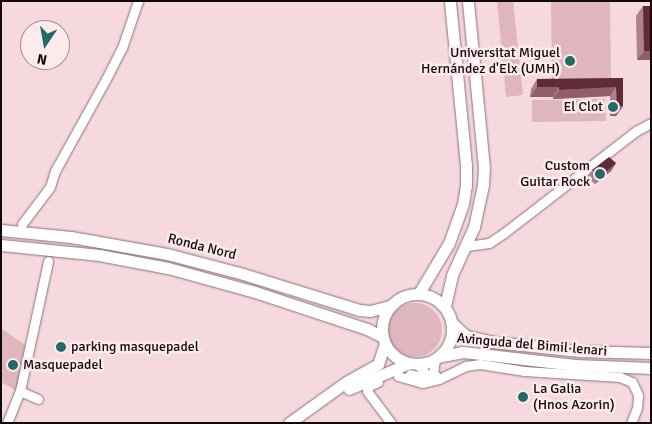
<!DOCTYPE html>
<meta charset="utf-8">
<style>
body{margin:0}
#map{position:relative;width:652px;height:424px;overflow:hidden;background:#f6d9df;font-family:Signika,sans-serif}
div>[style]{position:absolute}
.green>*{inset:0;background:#dfb6be}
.round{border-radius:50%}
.roads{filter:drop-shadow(0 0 1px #8c7277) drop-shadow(0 0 1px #8c7277)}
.minor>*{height:9px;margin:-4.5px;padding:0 4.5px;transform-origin:4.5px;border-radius:4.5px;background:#fff}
.major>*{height:11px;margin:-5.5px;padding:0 5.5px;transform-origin:5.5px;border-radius:5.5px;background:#fff}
.major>.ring{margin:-5.5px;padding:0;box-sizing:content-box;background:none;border:11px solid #fff;border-radius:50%}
.wall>*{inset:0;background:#ac828c}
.shaded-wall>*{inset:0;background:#8e5e6a}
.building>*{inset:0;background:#612a38}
.dots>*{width:14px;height:14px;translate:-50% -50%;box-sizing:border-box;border:2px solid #fceaed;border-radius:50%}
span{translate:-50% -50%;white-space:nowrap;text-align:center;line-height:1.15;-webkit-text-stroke:5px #fceaed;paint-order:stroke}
.poi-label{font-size:14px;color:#12090b}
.right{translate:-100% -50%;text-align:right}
.left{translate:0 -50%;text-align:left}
.street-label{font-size:14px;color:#12090b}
.frame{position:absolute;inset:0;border:2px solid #12090b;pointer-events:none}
.north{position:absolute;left:20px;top:20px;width:50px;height:50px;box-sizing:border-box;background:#fceaed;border:1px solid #9e9093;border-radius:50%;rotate:192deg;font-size:14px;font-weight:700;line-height:20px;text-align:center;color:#12090b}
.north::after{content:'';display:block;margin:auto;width:18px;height:22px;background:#236c65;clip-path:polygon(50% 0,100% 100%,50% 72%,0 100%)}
</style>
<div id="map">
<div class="green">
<i style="clip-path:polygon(497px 1px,513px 1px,523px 95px,506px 97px)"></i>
<i style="clip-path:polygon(551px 1px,610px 1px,611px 82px,552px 83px)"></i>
<i style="clip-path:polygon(605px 99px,606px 121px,532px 122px,532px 100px)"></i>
<i class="round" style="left:388px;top:303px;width:54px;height:54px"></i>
<i style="clip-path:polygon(1px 328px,29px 348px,18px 389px,15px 390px,1px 382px)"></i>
</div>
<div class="roads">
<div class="minor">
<i style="left:22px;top:224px;width:46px;rotate:-52.9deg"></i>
<i style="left:50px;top:187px;width:17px;rotate:-73deg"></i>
<i style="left:55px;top:171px;width:105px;rotate:-61deg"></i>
<i style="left:106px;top:79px;width:35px;rotate:-63deg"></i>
<i style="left:122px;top:48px;width:50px;rotate:-71.2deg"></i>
<i style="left:467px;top:246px;width:22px;rotate:-8deg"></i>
<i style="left:489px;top:243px;width:18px;rotate:-34deg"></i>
<i style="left:504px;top:233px;width:167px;rotate:-37.7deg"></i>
<i style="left:636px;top:131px;width:17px;rotate:-28deg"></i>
<i style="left:435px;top:359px;width:14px;rotate:98deg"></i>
<i style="left:433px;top:373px;width:8px;rotate:45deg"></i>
<i style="left:417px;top:364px;width:15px;rotate:48deg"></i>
<i style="left:410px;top:374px;width:12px;rotate:14deg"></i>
<i style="left:422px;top:377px;width:6px;rotate:-72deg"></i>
<i style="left:398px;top:376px;width:25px;rotate:16deg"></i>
<i style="left:422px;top:383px;width:17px;rotate:-13deg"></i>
<i style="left:439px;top:379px;width:30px;rotate:-26deg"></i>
<i style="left:466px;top:366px;width:14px;rotate:-8deg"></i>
<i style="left:480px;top:364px;width:45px;rotate:9deg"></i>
<i style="left:524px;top:371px;width:96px;rotate:3.6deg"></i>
<i style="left:620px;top:377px;width:13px;rotate:23deg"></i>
<i style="left:632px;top:382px;width:14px;rotate:65deg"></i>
<i style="left:638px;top:395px;width:13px;rotate:94deg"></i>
<i style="left:637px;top:408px;width:16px;rotate:112deg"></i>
<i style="left:378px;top:382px;width:10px;rotate:156deg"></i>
<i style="left:369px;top:386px;width:5px;rotate:112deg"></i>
<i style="left:367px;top:391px;width:40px;rotate:53deg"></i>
<i style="left:38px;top:399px;width:20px;rotate:-156deg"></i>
<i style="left:20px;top:391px;width:133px;rotate:-77.8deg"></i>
<i style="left:7px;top:423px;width:35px;rotate:-68deg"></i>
</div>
<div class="major">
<i style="left:1px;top:230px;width:70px;rotate:5.7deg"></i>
<i style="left:71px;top:237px;width:97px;rotate:10deg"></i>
<i style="left:167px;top:254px;width:79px;rotate:14.7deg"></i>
<i style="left:243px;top:274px;width:121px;rotate:17.2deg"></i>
<i style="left:359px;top:310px;width:11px;rotate:5deg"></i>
<i style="left:370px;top:311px;width:21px;rotate:-14deg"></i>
<i style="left:1px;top:245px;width:99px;rotate:5.8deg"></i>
<i style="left:99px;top:255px;width:70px;rotate:10.7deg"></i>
<i style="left:168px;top:268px;width:90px;rotate:15.4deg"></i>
<i style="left:255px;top:292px;width:118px;rotate:18.3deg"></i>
<i style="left:367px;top:329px;width:18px;rotate:27deg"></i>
<i style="left:419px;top:293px;width:58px;rotate:-59deg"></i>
<i style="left:449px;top:243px;width:41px;rotate:-70.3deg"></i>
<i style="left:463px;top:204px;width:19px;rotate:-81deg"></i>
<i style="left:466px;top:185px;width:20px;rotate:-90deg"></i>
<i style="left:466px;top:165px;width:165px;rotate:-95.6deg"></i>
<i class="ring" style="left:382px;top:294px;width:59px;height:59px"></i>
<i style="left:445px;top:306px;width:32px;rotate:-77deg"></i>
<i style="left:452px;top:275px;width:53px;rotate:-65.4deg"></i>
<i style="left:474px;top:227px;width:43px;rotate:-77.9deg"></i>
<i style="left:483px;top:185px;width:17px;rotate:-87deg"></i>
<i style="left:484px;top:168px;width:168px;rotate:-95.5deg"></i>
<i style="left:451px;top:322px;width:21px;rotate:43deg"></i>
<i style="left:466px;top:336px;width:29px;rotate:12deg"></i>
<i style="left:494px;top:342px;width:86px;rotate:6deg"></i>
<i style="left:580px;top:351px;width:71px;rotate:1.6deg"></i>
<i style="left:442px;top:356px;width:21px;rotate:-11deg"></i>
<i style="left:463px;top:352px;width:113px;rotate:6.6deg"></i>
<i style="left:575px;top:365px;width:76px;rotate:2.3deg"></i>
<i style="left:349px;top:389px;width:65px;rotate:-23.4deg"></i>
<i style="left:289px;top:423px;width:70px;rotate:-35.7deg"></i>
<i style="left:346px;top:382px;width:37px;rotate:-29deg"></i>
<i style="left:378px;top:364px;width:21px;rotate:-71deg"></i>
</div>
</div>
<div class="wall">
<i style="clip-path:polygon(643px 6px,651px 60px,637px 60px,636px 16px)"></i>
<i style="clip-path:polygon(623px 78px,623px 106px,616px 116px,610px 116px,610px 96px,553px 99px,553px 97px,530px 97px,531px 89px,537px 79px)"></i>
<i style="clip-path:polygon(616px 163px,611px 171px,595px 184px,587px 177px,592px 170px)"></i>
</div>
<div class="shaded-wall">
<i style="clip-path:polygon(644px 51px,651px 51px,651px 60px,637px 60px)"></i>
<i style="clip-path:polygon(537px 87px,559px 87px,553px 97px,530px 97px)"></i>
<i style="clip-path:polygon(616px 87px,610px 96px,553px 99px,559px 90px)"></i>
<i style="clip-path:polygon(617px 106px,623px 106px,616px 116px,610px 116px)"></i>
<i style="clip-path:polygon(616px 163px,611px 171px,595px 184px,600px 177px)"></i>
</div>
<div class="building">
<i style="clip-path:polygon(643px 6px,651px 6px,651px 51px,644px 51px)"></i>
<i style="clip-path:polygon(623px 78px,623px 106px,617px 106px,616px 87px,559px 90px,559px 87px,537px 87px,537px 79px)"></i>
<i style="clip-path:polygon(609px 157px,616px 163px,600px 177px,592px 170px)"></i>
</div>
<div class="dots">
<i style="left:570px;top:61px;background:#236c65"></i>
<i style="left:613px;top:107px;background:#236c65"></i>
<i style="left:600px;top:174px;background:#236c65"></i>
<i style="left:61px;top:347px;background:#236c65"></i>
<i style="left:13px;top:365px;background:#236c65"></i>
<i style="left:523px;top:397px;background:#236c65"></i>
</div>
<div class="poi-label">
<span class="right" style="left:560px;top:61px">Universitat Miguel<br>Hernández d'Elx (UMH)</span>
<span class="right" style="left:603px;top:107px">El Clot</span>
<span class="right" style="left:590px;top:174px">Custom<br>Guitar Rock</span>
<span class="left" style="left:71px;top:347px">parking masquepadel</span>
<span class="left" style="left:23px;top:365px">Masquepadel</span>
<span class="left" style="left:533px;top:397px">La Galia<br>(Hnos Azorin)</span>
</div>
<div class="street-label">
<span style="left:202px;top:247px;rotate:14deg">Ronda Nord</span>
<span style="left:532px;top:345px;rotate:5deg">Avinguda del Bimil·lenari</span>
</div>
<div class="frame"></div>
<div class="north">N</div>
</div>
